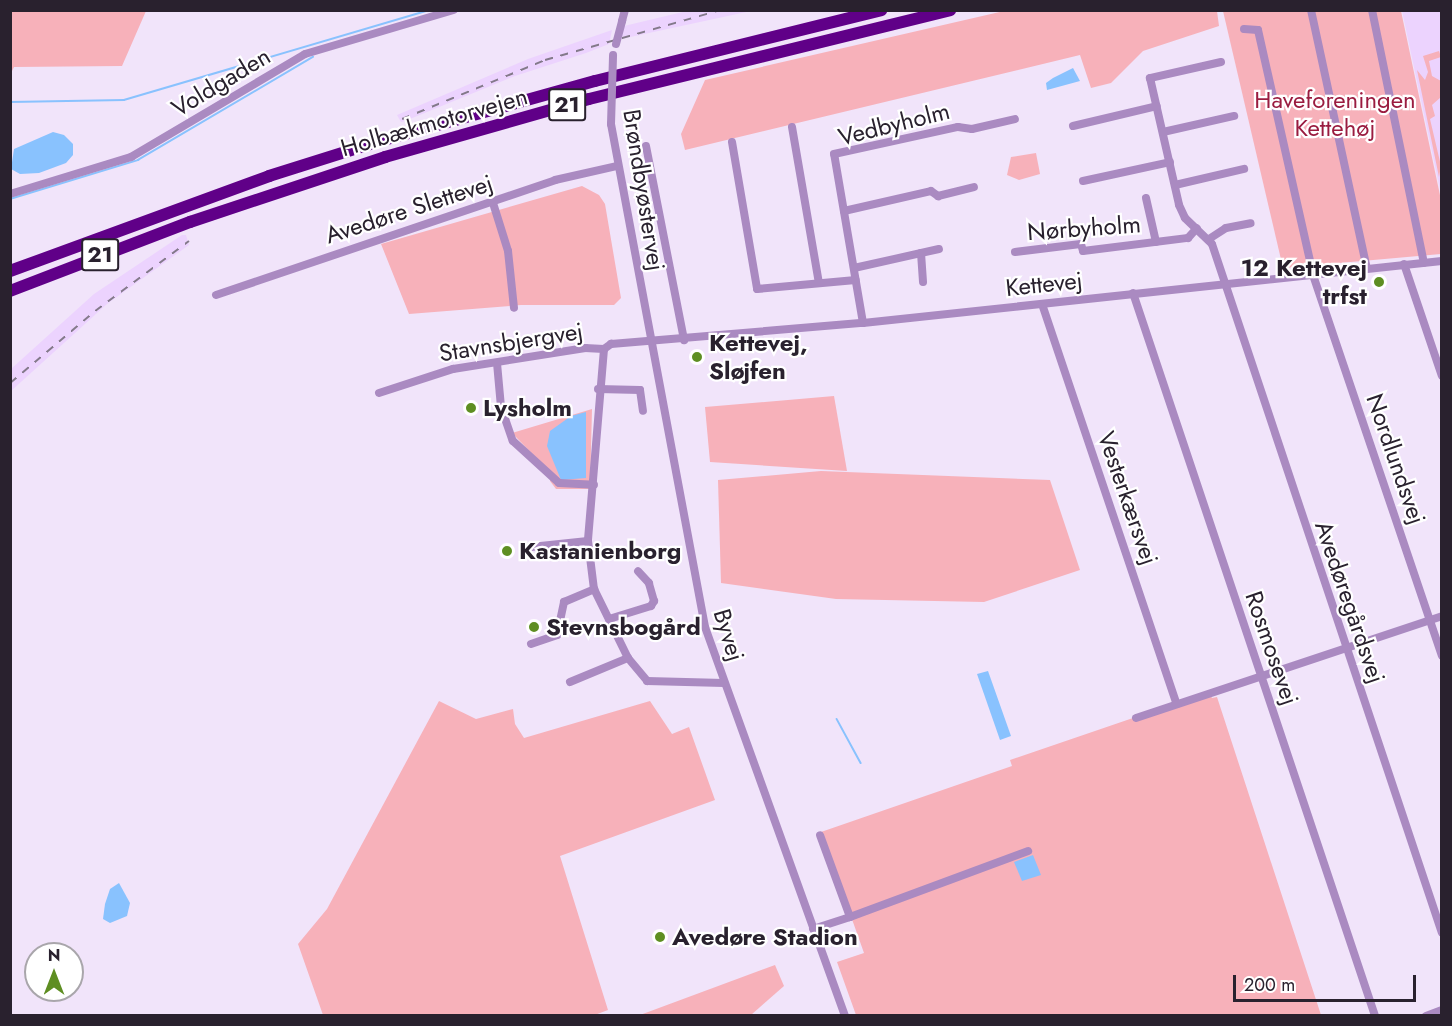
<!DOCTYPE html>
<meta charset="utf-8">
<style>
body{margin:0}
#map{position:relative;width:1452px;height:1026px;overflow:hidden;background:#f1e4fa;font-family:Jost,sans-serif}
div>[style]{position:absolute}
.built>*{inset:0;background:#ecd3fe}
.green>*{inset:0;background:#f7b1ba}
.water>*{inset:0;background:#89c2fe}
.stream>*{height:1.5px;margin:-0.75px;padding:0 0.75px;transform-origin:0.75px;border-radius:0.75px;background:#89c2fe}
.minor>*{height:8px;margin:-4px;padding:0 4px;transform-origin:4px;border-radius:4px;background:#aa8ac1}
.highway>*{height:12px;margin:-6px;padding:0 6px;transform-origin:6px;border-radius:6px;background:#600088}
.rail>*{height:1.5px;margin-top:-0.75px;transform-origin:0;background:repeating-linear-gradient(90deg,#83798a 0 8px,transparent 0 16px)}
.minor-bridge>*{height:8px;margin:-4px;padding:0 4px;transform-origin:4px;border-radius:4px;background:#aa8ac1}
.dots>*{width:16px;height:16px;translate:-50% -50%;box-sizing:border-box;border:3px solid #fff;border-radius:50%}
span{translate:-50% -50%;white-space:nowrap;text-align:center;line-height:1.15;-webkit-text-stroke:4.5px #fff;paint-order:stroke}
.shield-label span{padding:2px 4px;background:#fff;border:2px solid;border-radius:4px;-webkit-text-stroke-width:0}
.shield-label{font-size:22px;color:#29212e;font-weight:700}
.street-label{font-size:24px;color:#29212e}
.park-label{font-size:24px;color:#9a1c40}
.poi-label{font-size:24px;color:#29212e;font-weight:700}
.right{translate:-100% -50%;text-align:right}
.left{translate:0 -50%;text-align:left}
.frame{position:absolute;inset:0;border:12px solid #29212e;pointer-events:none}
.north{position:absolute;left:24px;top:942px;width:60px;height:60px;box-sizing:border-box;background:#fff;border:2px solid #a9a6ab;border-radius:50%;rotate:0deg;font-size:16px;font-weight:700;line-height:24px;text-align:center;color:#29212e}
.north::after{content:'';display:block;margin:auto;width:21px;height:27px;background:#5e8e22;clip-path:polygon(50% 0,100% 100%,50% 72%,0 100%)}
.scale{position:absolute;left:1233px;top:975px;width:183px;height:27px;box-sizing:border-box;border:3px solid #29212e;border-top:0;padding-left:8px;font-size:18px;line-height:21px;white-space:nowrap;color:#29212e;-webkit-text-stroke:4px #fff;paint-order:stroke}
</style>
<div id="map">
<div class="built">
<i style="clip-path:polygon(687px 11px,751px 11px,621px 39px,624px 26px)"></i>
<i style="clip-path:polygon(1402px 11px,1441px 11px,1441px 194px)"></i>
<i style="clip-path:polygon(612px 30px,609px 44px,586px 53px,515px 76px,405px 121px,401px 122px,397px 115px,528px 59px)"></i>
<i style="clip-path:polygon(182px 235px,186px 235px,189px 245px,107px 304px,11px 391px,11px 369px,94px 294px)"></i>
</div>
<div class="green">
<i style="clip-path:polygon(11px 10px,146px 10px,146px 11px,122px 66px,14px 67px,11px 73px)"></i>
<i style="clip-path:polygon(1004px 11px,1217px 11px,1219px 26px,1143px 51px,1111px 83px,1091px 88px,1080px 55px,685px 150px,681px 134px,705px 80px)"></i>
<i style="clip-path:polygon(1223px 11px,1401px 11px,1441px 200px,1441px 254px,1283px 268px)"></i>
<i style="clip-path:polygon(1439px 51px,1441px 57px,1429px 61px,1432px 76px,1441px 81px,1441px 97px,1432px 105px,1435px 116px,1430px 119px,1441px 166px,1439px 177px,1417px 70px,1425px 80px,1428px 72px,1423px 56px)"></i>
<i style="clip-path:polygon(1036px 153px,1040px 174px,1019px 180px,1007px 175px,1011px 157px)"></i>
<i style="clip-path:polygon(582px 186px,599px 195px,605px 204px,621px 298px,614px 305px,521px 305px,409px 314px,381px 244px)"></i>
<i style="clip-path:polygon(834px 396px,847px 471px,710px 462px,705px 407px)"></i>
<i style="clip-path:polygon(592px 409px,590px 489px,556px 489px,550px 481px,552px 474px,512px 433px)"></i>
<i style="clip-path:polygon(821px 471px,1050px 480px,1080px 570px,984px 602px,836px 599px,721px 583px,718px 480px)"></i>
<i style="clip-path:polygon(1209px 692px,1212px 698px,1217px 697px,1321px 1015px,856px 1015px,837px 962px,864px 953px,821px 832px,1012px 766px,1010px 760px)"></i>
<i style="clip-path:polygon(439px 701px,476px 719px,513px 709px,515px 724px,524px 738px,650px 701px,672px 734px,689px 727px,715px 800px,560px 856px,608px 1010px,592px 1016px,323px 1015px,298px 944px,327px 909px)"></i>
<i style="clip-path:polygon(775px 965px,784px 986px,751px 1015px,640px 1015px)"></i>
</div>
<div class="water">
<i style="clip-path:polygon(1073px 68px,1080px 81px,1047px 90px,1046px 83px,1053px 78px)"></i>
<i style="clip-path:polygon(53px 132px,64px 135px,73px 144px,73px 155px,66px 163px,39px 173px,20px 174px,11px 169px,14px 149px)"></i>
<i style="clip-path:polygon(586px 412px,586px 478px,561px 480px,547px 446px,550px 431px,571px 416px)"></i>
<i style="clip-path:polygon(988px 671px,1011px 736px,1000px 740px,977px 674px)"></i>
<i style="clip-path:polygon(1033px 855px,1041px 875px,1022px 881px,1014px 862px)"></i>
<i style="clip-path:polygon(119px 883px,130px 903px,127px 916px,110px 923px,103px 919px,105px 904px,110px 889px)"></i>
</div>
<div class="stream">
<i style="left:10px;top:102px;width:114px;rotate:-1deg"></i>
<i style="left:124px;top:100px;width:318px;rotate:-16.4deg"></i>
<i style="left:10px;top:199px;width:134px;rotate:-16.9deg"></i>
<i style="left:138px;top:160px;width:203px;rotate:-30.5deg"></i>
<i style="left:837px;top:719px;width:50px;rotate:61.4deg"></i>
</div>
<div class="minor">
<i style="left:1311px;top:10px;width:264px;rotate:77.8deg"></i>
<i style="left:1372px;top:10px;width:258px;rotate:78.4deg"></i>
<i style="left:622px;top:21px;width:11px;rotate:-75deg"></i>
<i style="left:1244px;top:29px;width:14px;rotate:4deg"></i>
<i style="left:1258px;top:30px;width:251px;rotate:77.3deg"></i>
<i style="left:1313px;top:275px;width:402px;rotate:71.3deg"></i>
<i style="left:1221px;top:62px;width:73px;rotate:167.3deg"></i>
<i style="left:1150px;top:78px;width:130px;rotate:77.1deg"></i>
<i style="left:1179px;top:205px;width:14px;rotate:65deg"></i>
<i style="left:1185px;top:218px;width:37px;rotate:44deg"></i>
<i style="left:1212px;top:244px;width:726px;rotate:71.54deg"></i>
<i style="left:611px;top:124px;width:512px;rotate:79.41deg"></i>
<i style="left:705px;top:627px;width:413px;rotate:70.2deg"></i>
<i style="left:1073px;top:126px;width:86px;rotate:-13.4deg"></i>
<i style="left:792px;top:127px;width:158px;rotate:80.2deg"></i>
<i style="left:1163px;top:132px;width:73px;rotate:-12.7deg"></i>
<i style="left:732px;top:142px;width:149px;rotate:80.3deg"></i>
<i style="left:757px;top:289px;width:99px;rotate:-5.2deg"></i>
<i style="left:646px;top:146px;width:198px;rotate:78.9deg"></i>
<i style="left:1083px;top:181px;width:89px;rotate:-12.3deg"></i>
<i style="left:1175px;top:185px;width:71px;rotate:-13.1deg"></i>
<i style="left:10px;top:194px;width:127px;rotate:-17deg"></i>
<i style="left:131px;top:157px;width:202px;rotate:-30.6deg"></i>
<i style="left:305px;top:54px;width:155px;rotate:-16.5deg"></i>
<i style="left:1146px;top:198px;width:45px;rotate:77.2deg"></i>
<i style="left:493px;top:203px;width:50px;rotate:72.6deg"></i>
<i style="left:508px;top:251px;width:57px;rotate:84deg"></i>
<i style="left:844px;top:211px;width:89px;rotate:-12.9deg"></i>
<i style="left:931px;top:191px;width:9px;rotate:36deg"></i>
<i style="left:938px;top:196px;width:37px;rotate:-14deg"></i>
<i style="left:1209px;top:239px;width:20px;rotate:-33deg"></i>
<i style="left:1226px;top:228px;width:25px;rotate:-11deg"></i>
<i style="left:1015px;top:252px;width:66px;rotate:-6.9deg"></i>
<i style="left:1081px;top:244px;width:7px;rotate:74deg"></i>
<i style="left:1083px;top:251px;width:106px;rotate:-7.1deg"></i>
<i style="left:1188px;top:238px;width:13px;rotate:-48deg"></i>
<i style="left:921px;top:253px;width:29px;rotate:86deg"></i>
<i style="left:1404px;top:264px;width:118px;rotate:71.3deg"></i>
<i style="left:854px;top:268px;width:87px;rotate:-12.6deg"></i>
<i style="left:1133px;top:293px;width:762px;rotate:71.49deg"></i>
<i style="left:216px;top:295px;width:358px;rotate:-18.7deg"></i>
<i style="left:555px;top:180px;width:64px;rotate:-12.7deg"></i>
<i style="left:1042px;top:304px;width:422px;rotate:71.4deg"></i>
<i style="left:863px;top:323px;width:171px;rotate:-99.7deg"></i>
<i style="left:834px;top:154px;width:127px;rotate:-12.3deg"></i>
<i style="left:958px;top:127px;width:14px;rotate:8deg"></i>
<i style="left:972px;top:129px;width:44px;rotate:-13.1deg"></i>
<i style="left:604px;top:349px;width:193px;rotate:94.8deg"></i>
<i style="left:588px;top:541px;width:48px;rotate:82.9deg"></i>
<i style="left:594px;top:589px;width:77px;rotate:63.8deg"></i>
<i style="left:628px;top:658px;width:30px;rotate:50deg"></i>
<i style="left:647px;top:681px;width:77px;rotate:1.5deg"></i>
<i style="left:497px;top:363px;width:44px;rotate:84.8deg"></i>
<i style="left:501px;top:407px;width:36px;rotate:71deg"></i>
<i style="left:513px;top:441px;width:62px;rotate:42.4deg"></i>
<i style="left:559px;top:483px;width:35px;rotate:3deg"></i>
<i style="left:598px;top:389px;width:42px;rotate:1.4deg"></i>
<i style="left:640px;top:390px;width:21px;rotate:82deg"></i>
<i style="left:379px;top:393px;width:78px;rotate:-18deg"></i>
<i style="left:453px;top:369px;width:134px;rotate:-9deg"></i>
<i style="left:585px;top:348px;width:19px;rotate:3deg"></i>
<i style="left:604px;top:349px;width:9px;rotate:-36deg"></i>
<i style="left:611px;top:344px;width:253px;rotate:-4.8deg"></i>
<i style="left:863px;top:323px;width:582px;rotate:-6.11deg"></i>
<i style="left:531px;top:547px;width:57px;rotate:-6deg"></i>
<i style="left:609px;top:619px;width:44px;rotate:-17.2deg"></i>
<i style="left:651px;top:606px;width:6px;rotate:-59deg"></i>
<i style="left:654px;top:601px;width:19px;rotate:-106deg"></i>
<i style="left:649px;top:583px;width:16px;rotate:-133deg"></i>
<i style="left:531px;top:644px;width:28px;rotate:-19deg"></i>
<i style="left:557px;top:635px;width:34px;rotate:-78deg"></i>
<i style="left:564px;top:602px;width:33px;rotate:-23deg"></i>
<i style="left:570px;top:682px;width:63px;rotate:-22.5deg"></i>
<i style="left:1136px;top:718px;width:323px;rotate:-18.4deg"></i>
<i style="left:850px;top:917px;width:190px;rotate:-20.3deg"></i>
<i style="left:813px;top:929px;width:39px;rotate:-18deg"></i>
<i style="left:850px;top:917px;width:87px;rotate:-110.1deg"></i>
<i style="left:1426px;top:1016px;width:17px;rotate:-21deg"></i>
</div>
<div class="highway">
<i style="left:10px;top:271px;width:276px;rotate:-20.1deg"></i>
<i style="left:269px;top:176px;width:116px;rotate:-17.5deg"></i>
<i style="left:380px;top:141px;width:223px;rotate:-15.6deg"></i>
<i style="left:595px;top:81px;width:295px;rotate:-13.9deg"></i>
<i style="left:10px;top:291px;width:193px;rotate:-21deg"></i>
<i style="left:190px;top:222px;width:206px;rotate:-18.4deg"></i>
<i style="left:385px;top:157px;width:212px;rotate:-15.9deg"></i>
<i style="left:589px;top:99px;width:372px;rotate:-13.8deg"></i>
</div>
<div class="rail">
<i style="left:402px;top:119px;width:155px;rotate:-22.4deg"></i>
<i style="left:545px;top:60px;width:183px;rotate:-15.9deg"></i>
<i style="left:10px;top:383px;width:111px;rotate:-40.3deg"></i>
<i style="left:95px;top:311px;width:117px;rotate:-36.7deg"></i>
</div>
<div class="minor-bridge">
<i style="left:616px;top:44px;width:24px;rotate:-75deg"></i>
<i style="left:611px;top:124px;width:69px;rotate:-88.3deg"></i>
</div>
<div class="dots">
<i style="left:1379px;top:282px;background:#5e8e22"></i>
<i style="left:697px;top:357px;background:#5e8e22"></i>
<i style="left:471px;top:408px;background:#5e8e22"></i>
<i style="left:507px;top:551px;background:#5e8e22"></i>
<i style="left:534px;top:627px;background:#5e8e22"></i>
<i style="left:660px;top:937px;background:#5e8e22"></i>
</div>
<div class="shield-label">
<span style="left:567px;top:105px">21</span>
<span style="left:100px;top:255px">21</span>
</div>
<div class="street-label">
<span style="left:221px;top:82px;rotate:-31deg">Voldgaden</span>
<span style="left:434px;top:122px;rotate:-16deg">Holbækmotorvejen</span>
<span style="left:894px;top:124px;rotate:-14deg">Vedbyholm</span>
<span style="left:644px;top:190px;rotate:81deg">Brøndbyøstervej</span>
<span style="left:409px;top:209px;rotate:-18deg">Avedøre Slettevej</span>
<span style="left:1084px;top:228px;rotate:-4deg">Nørbyholm</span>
<span style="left:1044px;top:284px;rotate:-6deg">Kettevej</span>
<span style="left:511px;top:342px;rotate:-9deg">Stavnsbjergvej</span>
<span style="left:1396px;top:459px;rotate:71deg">Nordlundsvej</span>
<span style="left:1128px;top:498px;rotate:71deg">Vesterkærsvej</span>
<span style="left:1350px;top:602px;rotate:71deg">Avedøregårdsvej</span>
<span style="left:729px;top:635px;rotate:73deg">Byvej</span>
<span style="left:1272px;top:648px;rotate:71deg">Rosmosevej</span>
</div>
<div class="park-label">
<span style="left:1335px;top:114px">Haveforeningen<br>Kettehøj</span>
</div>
<div class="poi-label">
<span class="right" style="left:1367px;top:282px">12 Kettevej<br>trfst</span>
<span class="left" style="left:709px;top:357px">Kettevej,<br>Sløjfen</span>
<span class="left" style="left:483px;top:408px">Lysholm</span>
<span class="left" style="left:519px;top:551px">Kastanienborg</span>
<span class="left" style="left:546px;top:627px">Stevnsbogård</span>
<span class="left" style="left:672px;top:937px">Avedøre Stadion</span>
</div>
<div class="frame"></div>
<div class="north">N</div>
<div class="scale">200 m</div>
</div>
